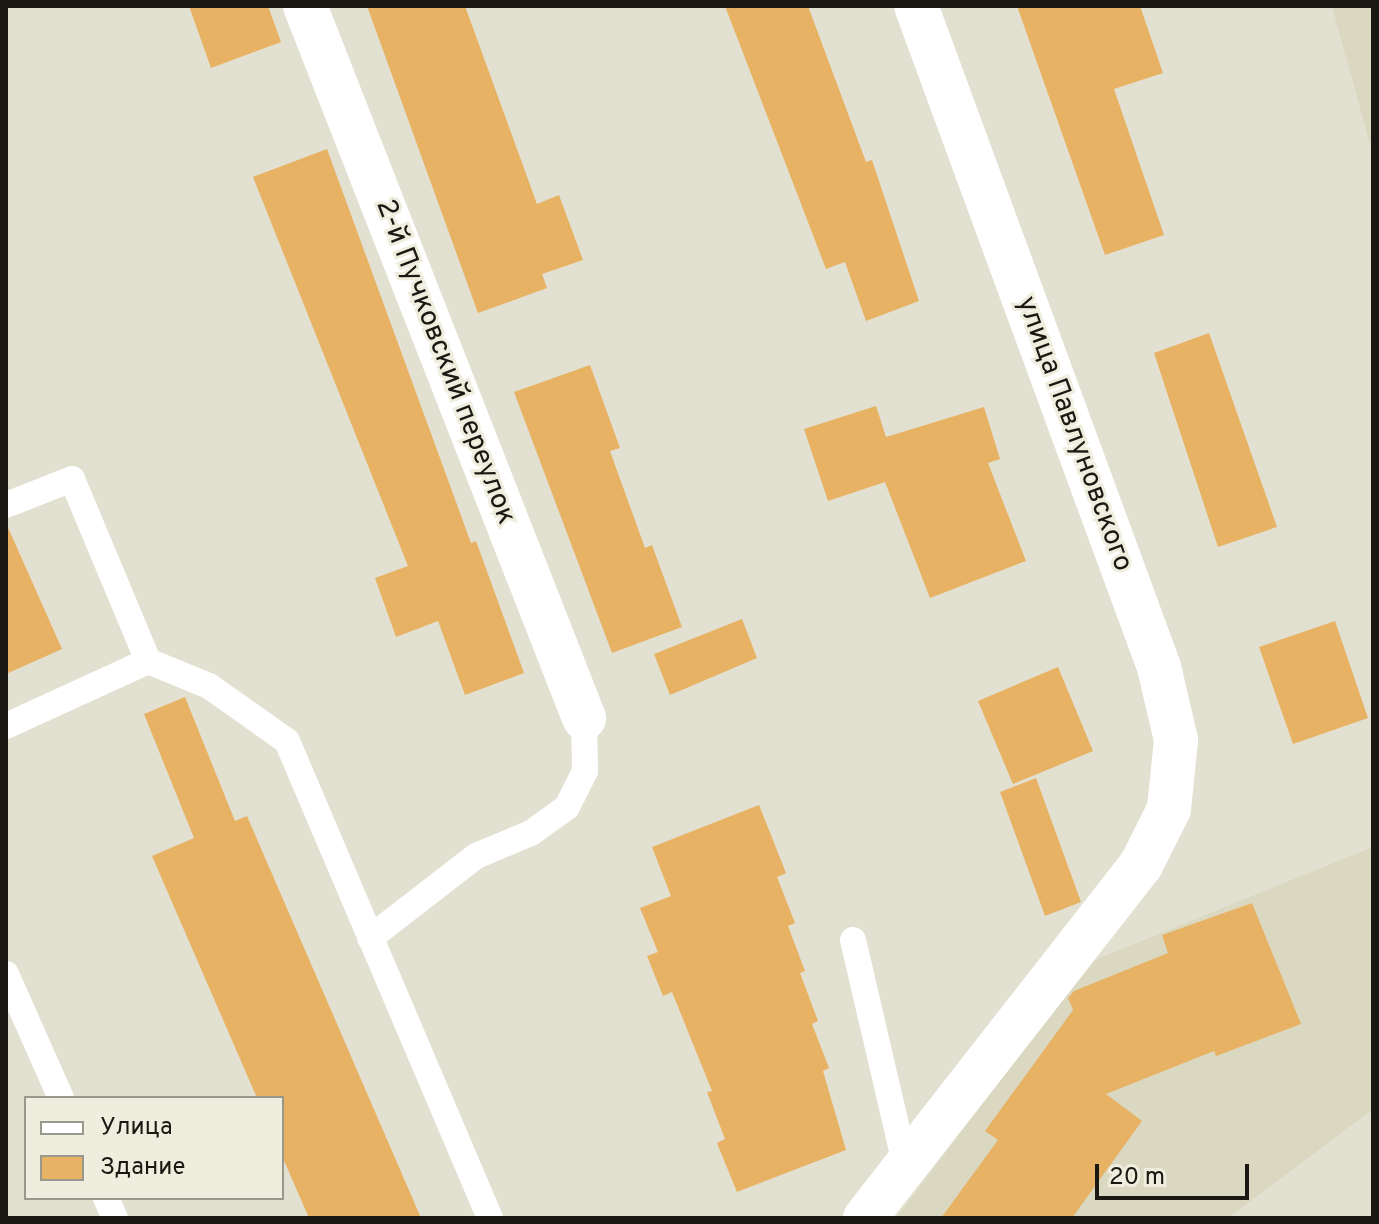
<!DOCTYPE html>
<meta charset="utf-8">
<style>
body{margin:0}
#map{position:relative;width:1379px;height:1224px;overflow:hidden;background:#e2e0d0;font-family:Overpass,sans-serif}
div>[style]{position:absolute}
.built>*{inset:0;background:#dad8c0}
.building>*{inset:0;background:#e8b264}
.service>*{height:26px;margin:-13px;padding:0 13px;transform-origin:13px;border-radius:13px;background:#fff}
.minor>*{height:44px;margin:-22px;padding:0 22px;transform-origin:22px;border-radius:22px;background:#fff}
span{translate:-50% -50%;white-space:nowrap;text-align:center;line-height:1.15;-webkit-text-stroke:6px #efeddd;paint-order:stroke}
.street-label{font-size:28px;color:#191812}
.frame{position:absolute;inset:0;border:8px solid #191812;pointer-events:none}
.legend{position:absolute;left:24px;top:1096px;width:260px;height:104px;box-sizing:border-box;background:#efeddd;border:2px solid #99988c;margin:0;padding:10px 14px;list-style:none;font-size:24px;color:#191812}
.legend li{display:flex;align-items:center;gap:16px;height:40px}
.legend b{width:40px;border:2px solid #99988c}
.scale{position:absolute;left:1095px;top:1164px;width:154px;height:36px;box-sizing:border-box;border:4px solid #191812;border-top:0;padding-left:10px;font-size:24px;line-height:28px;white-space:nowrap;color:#191812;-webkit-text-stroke:6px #efeddd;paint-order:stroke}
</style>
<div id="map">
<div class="built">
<i style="clip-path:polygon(1332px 6px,1373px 6px,1373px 155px)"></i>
<i style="clip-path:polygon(1373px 847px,1373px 1109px,1228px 1218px,896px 1218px,1090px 962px)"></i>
</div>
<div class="building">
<i style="clip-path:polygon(189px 6px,268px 6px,281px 42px,211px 68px)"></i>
<i style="clip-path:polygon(367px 6px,465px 6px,537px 204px,559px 195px,583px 260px,542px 274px,547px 288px,478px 313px)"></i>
<i style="clip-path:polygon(725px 6px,808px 6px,866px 162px,872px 160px,919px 301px,866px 321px,845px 262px,826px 269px)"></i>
<i style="clip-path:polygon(1017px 6px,1140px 6px,1163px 73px,1114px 89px,1164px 235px,1105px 255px)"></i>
<i style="clip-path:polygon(327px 149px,471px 543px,476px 541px,524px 673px,465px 695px,438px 621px,396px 637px,375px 578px,408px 566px,253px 177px)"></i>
<i style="clip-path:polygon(1209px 333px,1277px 527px,1218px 547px,1154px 353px)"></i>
<i style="clip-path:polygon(590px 365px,620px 448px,610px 451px,645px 548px,652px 545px,682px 627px,612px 653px,514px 392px)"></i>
<i style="clip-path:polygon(876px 406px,886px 437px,984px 407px,1000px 459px,988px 463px,1026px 561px,930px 598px,885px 482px,828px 501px,804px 429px)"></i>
<i style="clip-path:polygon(6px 523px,62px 649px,6px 674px)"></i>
<i style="clip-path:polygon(742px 619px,757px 658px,670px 695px,654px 654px)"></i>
<i style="clip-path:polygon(1335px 621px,1368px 718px,1293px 744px,1259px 647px)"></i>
<i style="clip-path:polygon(1058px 667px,1093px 751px,1013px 784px,978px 701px)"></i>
<i style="clip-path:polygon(185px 697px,235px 821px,247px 816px,421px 1218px,309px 1218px,282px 1156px,282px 1098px,257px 1098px,152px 856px,194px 838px,144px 714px)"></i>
<i style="clip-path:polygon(1036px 778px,1081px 902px,1045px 916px,1000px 792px)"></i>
<i style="clip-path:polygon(759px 805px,786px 873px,777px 877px,795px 923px,788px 926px,805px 971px,800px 973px,818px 1021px,812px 1024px,829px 1068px,823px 1071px,846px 1150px,737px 1192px,717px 1143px,725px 1139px,707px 1092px,712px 1091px,672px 992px,663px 996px,647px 956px,658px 952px,640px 908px,671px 896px,652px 847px)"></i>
<i style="clip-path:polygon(1252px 903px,1301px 1024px,1216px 1056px,1214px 1051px,1106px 1094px,1142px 1121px,1072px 1218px,941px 1218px,998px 1140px,985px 1131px,1073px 1010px,1068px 998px,1074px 991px,1168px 953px,1162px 935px)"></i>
</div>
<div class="service">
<i style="left:6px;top:505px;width:71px;rotate:-21.5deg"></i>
<i style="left:72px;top:479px;width:197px;rotate:67.3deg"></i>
<i style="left:148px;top:661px;width:66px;rotate:22.3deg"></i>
<i style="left:209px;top:686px;width:95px;rotate:35.2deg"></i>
<i style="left:287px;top:741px;width:518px;rotate:66.95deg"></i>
<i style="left:6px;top:726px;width:156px;rotate:-24.6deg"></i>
<i style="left:370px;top:938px;width:134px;rotate:-37.7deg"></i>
<i style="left:476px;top:856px;width:60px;rotate:-22.7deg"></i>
<i style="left:531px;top:833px;width:44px;rotate:-35.8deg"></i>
<i style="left:567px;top:807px;width:40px;rotate:-63.4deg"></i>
<i style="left:585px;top:771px;width:53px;rotate:-91.1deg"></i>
<i style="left:853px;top:940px;width:234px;rotate:76.9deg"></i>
<i style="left:6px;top:974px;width:136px;rotate:66.1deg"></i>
<i style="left:106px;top:1198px;width:22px;rotate:66deg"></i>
</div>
<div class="minor">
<i style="left:305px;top:6px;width:765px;rotate:68.6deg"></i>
<i style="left:865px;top:1218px;width:448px;rotate:-52deg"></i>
<i style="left:1141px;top:865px;width:63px;rotate:-63.4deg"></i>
<i style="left:1169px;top:809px;width:69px;rotate:-84.2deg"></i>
<i style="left:1176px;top:740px;width:75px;rotate:-103.1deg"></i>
<i style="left:1159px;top:667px;width:704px;rotate:-110.18deg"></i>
</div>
<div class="street-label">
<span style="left:445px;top:362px;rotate:69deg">2-й Пучковский переулок</span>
<span style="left:1074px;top:434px;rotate:70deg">улица Павлуновского</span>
</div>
<div class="frame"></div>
<ul class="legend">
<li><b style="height:10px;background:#fff"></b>Улица</li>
<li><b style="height:22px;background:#e8b264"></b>Здание</li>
</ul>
<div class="scale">20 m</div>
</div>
